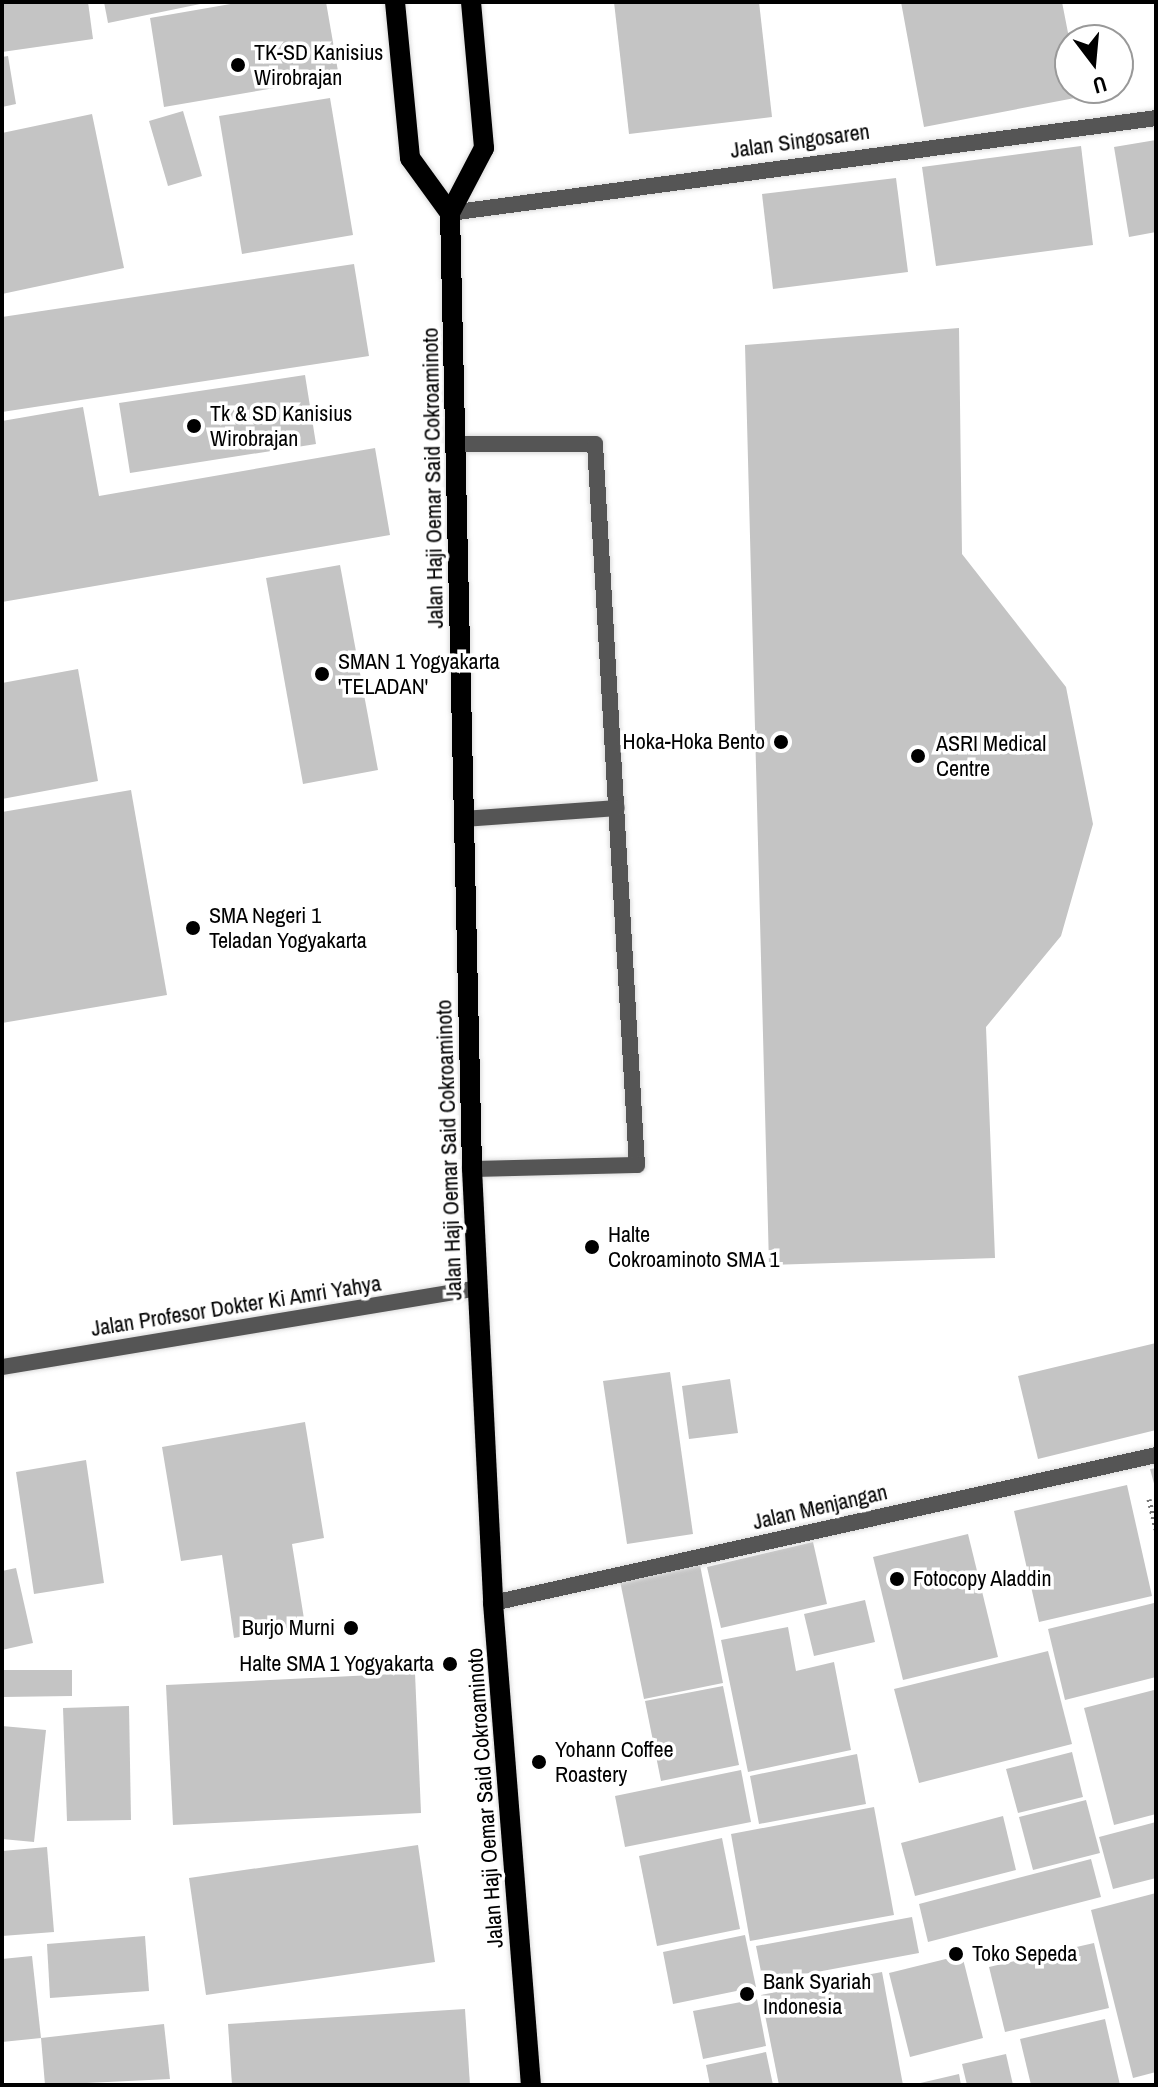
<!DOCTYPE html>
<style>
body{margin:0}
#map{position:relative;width:1158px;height:2087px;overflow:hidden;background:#fff;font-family:"Archivo Narrow",sans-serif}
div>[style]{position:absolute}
.building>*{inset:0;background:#c4c4c4}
.path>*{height:5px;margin-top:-2.5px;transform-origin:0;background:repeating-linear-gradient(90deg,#777 0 2px,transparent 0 6px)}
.roads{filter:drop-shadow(0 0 2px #dbdbdb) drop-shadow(0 0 2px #dbdbdb)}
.service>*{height:16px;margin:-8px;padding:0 8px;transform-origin:8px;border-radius:8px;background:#555}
.minor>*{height:16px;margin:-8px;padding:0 8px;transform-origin:8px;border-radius:8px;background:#555}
.primary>*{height:20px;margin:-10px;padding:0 10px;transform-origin:10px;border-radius:10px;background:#000}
.dots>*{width:22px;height:22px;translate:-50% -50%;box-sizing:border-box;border:4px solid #fff;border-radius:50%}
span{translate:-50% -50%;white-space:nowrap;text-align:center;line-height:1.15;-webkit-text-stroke:7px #fff;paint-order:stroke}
.poi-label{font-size:22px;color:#000}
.left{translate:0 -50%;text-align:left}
.right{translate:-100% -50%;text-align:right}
.street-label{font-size:22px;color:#000}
.frame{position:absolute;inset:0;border:4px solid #000;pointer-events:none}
.north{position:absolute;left:1054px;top:24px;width:80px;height:80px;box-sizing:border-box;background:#fff;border:2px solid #999;border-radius:50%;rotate:164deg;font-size:22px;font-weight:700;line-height:32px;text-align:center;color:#000}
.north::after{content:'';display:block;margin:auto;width:28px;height:36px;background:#000;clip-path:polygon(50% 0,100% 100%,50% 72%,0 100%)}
</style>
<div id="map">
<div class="building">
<i style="clip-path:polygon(2px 2px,88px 2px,93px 39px,2px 52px)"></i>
<i style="clip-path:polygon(104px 2px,205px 2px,205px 3px,108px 23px)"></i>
<i style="clip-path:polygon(242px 2px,326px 2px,339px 77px,164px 107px,150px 18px)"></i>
<i style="clip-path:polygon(614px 2px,759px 2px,772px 117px,629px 134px)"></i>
<i style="clip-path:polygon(901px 2px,1062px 2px,1070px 43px,1070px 88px,1078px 88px,1080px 97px,924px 127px)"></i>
<i style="clip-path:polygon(8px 56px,16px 104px,2px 107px,2px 57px)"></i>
<i style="clip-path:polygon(330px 98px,353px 235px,242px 254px,219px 116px)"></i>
<i style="clip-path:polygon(183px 111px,202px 176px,168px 186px,149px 121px)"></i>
<i style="clip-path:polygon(92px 114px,124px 268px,2px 294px,2px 133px)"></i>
<i style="clip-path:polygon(1156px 140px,1156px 232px,1129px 237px,1114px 147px)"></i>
<i style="clip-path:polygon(1081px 146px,1093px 245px,936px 266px,922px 167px)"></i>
<i style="clip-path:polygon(896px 178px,908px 272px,773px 289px,762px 194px)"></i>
<i style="clip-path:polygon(354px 264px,369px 356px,2px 412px,2px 317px)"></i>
<i style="clip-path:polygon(959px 328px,962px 554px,1066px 687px,1093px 824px,1061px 936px,986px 1027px,995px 1258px,769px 1265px,745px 345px)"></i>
<i style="clip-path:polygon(305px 375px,316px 444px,130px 473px,119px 403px)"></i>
<i style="clip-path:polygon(83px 407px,99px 496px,375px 448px,390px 535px,2px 602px,2px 421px)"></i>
<i style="clip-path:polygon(340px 565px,378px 770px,303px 784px,266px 578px)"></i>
<i style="clip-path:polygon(78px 669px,98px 781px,2px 799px,2px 683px)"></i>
<i style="clip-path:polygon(131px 790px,167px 995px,2px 1023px,2px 812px)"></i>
<i style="clip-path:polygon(1156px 1343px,1156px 1430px,1038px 1459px,1018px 1376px)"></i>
<i style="clip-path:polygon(670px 1372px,693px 1534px,627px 1544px,603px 1381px)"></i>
<i style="clip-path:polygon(730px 1379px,738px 1433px,689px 1439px,682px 1386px)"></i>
<i style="clip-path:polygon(305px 1422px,324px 1538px,292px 1544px,305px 1625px,234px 1638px,222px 1555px,181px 1561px,162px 1447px)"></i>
<i style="clip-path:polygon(86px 1460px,104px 1583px,34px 1594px,16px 1472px)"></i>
<i style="clip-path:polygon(1156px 1468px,1156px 1487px,1155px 1487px,1150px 1469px)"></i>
<i style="clip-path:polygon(1127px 1485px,1152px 1596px,1039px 1622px,1014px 1511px)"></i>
<i style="clip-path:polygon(968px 1534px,998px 1657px,903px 1680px,873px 1557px)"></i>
<i style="clip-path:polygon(813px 1542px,827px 1604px,721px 1628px,707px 1567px)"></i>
<i style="clip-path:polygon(700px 1565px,723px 1683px,644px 1699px,620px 1581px)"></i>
<i style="clip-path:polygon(16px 1568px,33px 1643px,2px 1650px,2px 1571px)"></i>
<i style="clip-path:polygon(865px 1600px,875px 1642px,814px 1656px,804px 1614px)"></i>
<i style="clip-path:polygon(1154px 1603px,1156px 1677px,1065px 1700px,1048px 1629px)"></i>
<i style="clip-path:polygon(788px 1627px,796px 1671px,834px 1662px,851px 1750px,748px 1772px,721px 1640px)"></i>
<i style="clip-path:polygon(1048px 1651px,1072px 1744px,919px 1783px,894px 1689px)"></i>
<i style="clip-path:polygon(2px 1670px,72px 1670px,72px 1696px,2px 1697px)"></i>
<i style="clip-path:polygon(415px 1673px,421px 1813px,173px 1825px,166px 1685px)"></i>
<i style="clip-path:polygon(723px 1686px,739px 1765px,661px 1781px,645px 1701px)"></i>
<i style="clip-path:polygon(1154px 1690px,1156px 1814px,1114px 1825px,1084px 1708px)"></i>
<i style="clip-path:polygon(129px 1706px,131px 1820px,67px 1821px,63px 1708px)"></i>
<i style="clip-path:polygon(2px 1726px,46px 1730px,34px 1842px,2px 1839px)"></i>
<i style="clip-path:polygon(1072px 1752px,1083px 1797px,1018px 1813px,1006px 1769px)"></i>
<i style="clip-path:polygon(857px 1754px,866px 1804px,759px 1824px,750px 1776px)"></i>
<i style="clip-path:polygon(741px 1770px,751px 1822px,625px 1847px,615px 1796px)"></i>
<i style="clip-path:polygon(1086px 1800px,1100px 1853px,1033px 1870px,1019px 1817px)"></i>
<i style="clip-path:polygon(874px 1807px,894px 1915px,750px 1941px,731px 1834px)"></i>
<i style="clip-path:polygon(1003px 1816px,1016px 1870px,915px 1896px,901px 1843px)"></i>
<i style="clip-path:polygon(1156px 1822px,1156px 1878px,1113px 1889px,1099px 1837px)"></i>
<i style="clip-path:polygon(722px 1838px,740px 1929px,657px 1946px,639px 1856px)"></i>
<i style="clip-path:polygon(418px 1845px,435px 1962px,206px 1995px,189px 1878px)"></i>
<i style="clip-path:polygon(47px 1847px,54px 1932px,2px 1936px,2px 1851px)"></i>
<i style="clip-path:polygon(1091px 1859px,1101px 1897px,928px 1942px,919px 1904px)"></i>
<i style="clip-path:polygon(1156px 1893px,1156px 2072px,1133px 2078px,1091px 1910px)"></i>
<i style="clip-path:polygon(912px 1917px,919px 1953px,763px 1982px,756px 1946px)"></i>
<i style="clip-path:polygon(745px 1935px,756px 1987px,673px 2004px,663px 1952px)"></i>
<i style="clip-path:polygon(145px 1936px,149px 1991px,50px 1998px,47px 1944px)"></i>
<i style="clip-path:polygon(1094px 1943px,1109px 2008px,1005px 2032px,989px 1967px)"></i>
<i style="clip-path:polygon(962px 1955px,983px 2038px,910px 2057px,889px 1973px)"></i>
<i style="clip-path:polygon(32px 1956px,41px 2038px,2px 2042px,2px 1959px)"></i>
<i style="clip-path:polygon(882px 1972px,903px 2085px,779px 2085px,761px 1995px)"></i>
<i style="clip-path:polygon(757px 1999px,766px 2046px,703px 2059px,693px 2011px)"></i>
<i style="clip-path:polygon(465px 2009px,470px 2085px,232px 2085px,228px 2024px)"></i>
<i style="clip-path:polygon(1105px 2019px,1120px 2085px,1031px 2085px,1020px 2039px)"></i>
<i style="clip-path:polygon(164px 2024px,170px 2079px,45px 2085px,41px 2038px)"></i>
<i style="clip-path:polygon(766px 2052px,773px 2085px,710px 2085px,706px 2065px)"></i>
<i style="clip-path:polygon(1006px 2054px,1013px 2085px,967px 2085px,962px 2064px)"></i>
<i style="clip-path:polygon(959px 2074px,961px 2085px,916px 2085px,916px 2084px)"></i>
</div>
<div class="path">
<i style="left:1149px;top:1499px;width:31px;rotate:77deg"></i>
</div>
<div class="roads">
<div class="service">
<i style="left:456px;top:444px;width:139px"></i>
<i style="left:595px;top:444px;width:722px;rotate:86.67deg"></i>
<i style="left:637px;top:1165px;width:165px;rotate:178.6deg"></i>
<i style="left:464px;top:819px;width:153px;rotate:-4.1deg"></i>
</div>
<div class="minor">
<i style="left:450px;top:213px;width:712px;rotate:-7.66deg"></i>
<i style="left:2px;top:1367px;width:482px;rotate:-9.4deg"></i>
<i style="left:493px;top:1603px;width:679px;rotate:-12.58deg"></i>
</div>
<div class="primary">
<i style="left:395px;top:2px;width:157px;rotate:84.5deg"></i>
<i style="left:410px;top:158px;width:68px;rotate:54deg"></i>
<i style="left:471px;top:2px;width:147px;rotate:84.9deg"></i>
<i style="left:484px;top:148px;width:73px;rotate:117.6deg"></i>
<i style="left:450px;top:213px;width:956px;rotate:88.68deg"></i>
<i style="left:472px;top:1169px;width:435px;rotate:87.2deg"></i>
<i style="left:493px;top:1603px;width:483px;rotate:85.5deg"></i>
</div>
</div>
<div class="dots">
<i style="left:238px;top:65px;background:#000"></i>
<i style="left:194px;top:426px;background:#000"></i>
<i style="left:322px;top:674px;background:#000"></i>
<i style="left:781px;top:742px;background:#000"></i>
<i style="left:918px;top:756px;background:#000"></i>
<i style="left:193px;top:928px;background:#000"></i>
<i style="left:592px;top:1247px;background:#000"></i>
<i style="left:897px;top:1579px;background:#000"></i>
<i style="left:351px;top:1628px;background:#000"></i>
<i style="left:450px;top:1664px;background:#000"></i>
<i style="left:539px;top:1762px;background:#000"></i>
<i style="left:956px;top:1954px;background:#000"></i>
<i style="left:747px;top:1994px;background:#000"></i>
</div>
<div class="poi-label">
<span class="left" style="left:254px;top:65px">TK-SD Kanisius<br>Wirobrajan</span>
<span class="left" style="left:210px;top:426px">Tk &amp; SD Kanisius<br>Wirobrajan</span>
<span class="left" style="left:338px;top:674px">SMAN 1 Yogyakarta<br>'TELADAN'</span>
<span class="right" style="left:765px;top:742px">Hoka-Hoka Bento</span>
<span class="left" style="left:936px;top:756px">ASRI Medical<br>Centre</span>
<span class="left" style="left:209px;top:928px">SMA Negeri 1<br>Teladan Yogyakarta</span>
<span class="left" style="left:608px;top:1247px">Halte<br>Cokroaminoto SMA 1</span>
<span class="left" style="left:913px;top:1579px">Fotocopy Aladdin</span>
<span class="right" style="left:335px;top:1628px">Burjo Murni</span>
<span class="right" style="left:434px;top:1664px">Halte SMA 1 Yogyakarta</span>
<span class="left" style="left:555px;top:1762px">Yohann Coffee<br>Roastery</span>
<span class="left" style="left:972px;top:1954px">Toko Sepeda</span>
<span class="left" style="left:763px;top:1994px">Bank Syariah<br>Indonesia</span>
</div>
<div class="street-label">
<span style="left:800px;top:141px;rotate:-8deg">Jalan Singosaren</span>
<span style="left:433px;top:478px;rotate:-91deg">Jalan Haji Oemar Said Cokroaminoto</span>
<span style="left:449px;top:1150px;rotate:-92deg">Jalan Haji Oemar Said Cokroaminoto</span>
<span style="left:236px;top:1306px;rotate:-9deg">Jalan Profesor Dokter Ki Amri Yahya</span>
<span style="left:820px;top:1507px;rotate:-13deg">Jalan Menjangan</span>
<span style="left:485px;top:1798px;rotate:-94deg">Jalan Haji Oemar Said Cokroaminoto</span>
</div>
<div class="frame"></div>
<div class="north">U</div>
</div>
